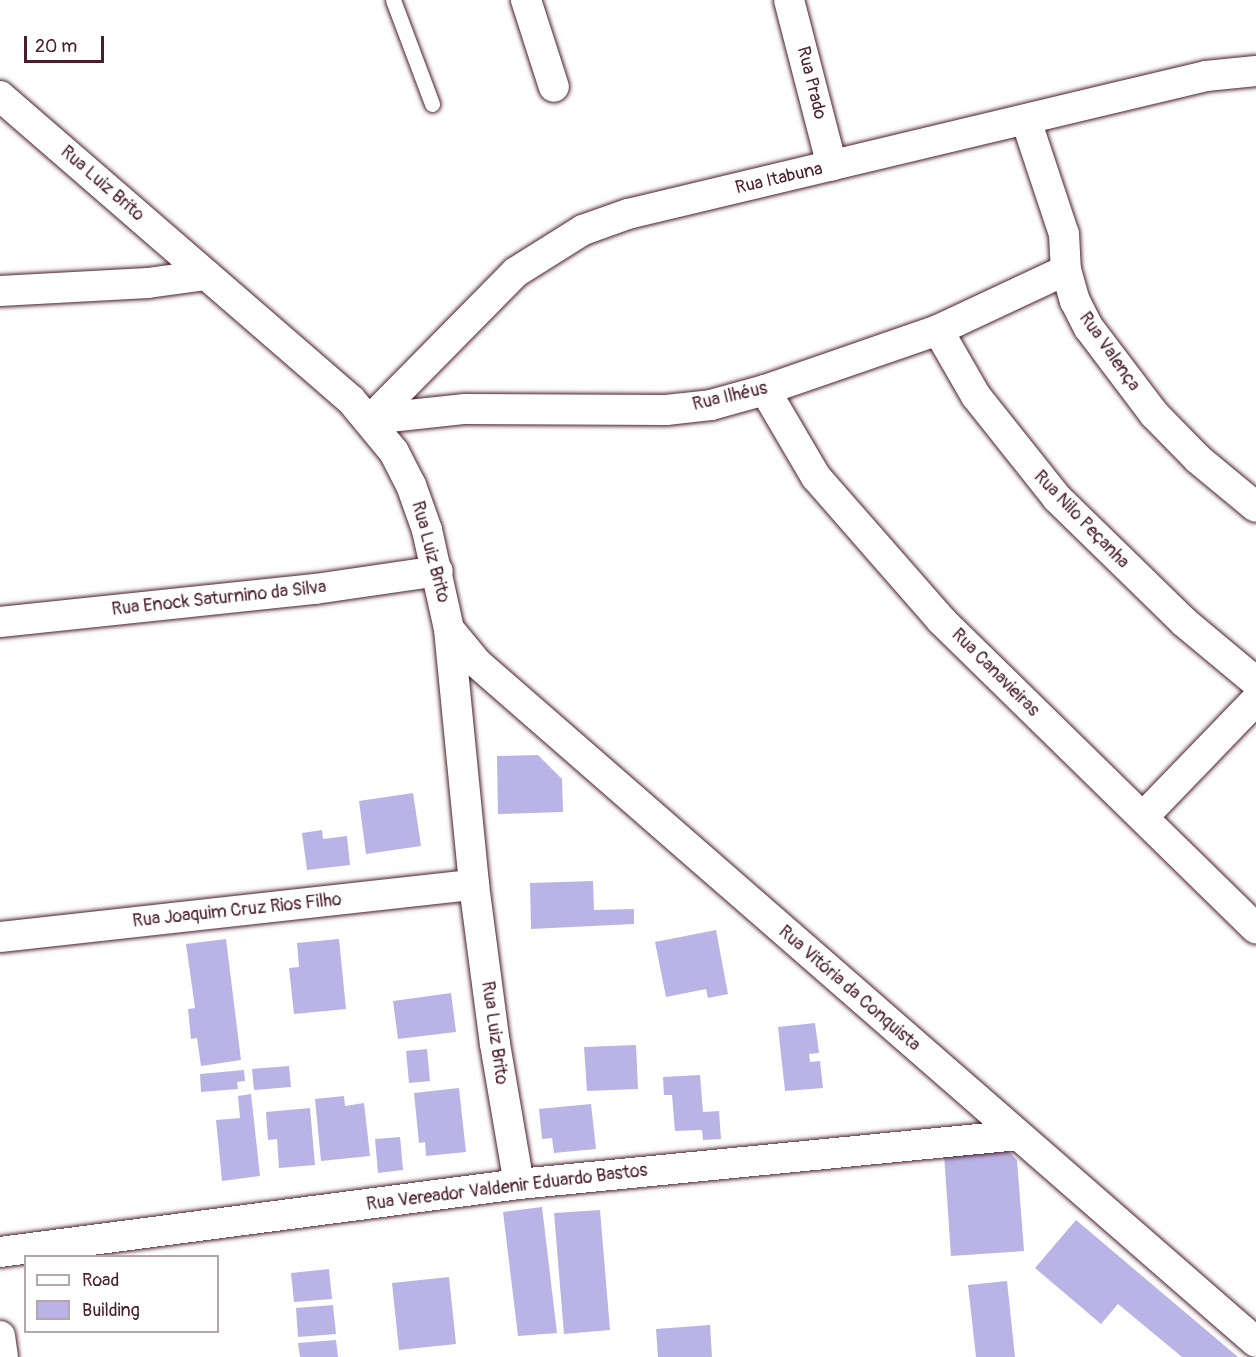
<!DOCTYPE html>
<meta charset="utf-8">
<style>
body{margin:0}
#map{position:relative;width:1256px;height:1357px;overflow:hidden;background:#fff;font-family:Pangolin,sans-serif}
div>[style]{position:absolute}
.building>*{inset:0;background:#bab3e5}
.roads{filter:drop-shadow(0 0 2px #4a1f2b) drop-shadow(0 0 2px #4a1f2b)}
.service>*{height:15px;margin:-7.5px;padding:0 7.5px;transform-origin:7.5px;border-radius:7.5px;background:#fff}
.minor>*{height:30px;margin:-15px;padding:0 15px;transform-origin:15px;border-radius:15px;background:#fff}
span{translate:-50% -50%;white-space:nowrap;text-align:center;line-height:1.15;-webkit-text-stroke:4.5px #fff;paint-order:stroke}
.street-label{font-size:18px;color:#4a1f2b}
.legend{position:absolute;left:24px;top:1255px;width:195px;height:78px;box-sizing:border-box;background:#fff;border:2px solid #b7a5aa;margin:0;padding:8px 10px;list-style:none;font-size:18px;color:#4a1f2b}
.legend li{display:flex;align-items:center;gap:12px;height:30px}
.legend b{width:30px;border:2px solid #b7a5aa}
.scale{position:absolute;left:24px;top:36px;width:80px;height:27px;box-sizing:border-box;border:3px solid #4a1f2b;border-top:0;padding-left:8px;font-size:18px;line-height:21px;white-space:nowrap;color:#4a1f2b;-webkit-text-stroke:4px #fff;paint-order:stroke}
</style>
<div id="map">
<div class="building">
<i style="clip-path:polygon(538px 755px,562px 779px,563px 812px,498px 814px,497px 756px)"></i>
<i style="clip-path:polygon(413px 793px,421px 846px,366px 854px,359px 801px)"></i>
<i style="clip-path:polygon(322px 830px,323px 839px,347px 836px,350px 865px,307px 870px,302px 833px)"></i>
<i style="clip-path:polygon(593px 881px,594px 910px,634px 909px,634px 924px,531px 929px,530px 883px)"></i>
<i style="clip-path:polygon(716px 930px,728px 994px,708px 998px,706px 989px,666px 997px,655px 942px)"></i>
<i style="clip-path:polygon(226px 939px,241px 1060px,201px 1066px,197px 1038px,191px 1039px,188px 1009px,195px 1008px,186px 944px)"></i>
<i style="clip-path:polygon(339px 939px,346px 1009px,294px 1014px,289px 968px,299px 967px,297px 943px)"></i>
<i style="clip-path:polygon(451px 993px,456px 1032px,398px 1039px,393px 1001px)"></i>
<i style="clip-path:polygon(815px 1023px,819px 1053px,809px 1054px,810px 1062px,820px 1061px,823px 1088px,785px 1091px,778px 1027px)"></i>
<i style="clip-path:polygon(636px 1045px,638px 1089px,587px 1091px,584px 1047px)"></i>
<i style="clip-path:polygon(427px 1049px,430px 1081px,409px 1083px,406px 1051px)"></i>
<i style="clip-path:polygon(289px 1066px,291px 1087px,254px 1090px,252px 1069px)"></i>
<i style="clip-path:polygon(244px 1070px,245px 1081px,237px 1082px,238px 1089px,201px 1092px,200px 1074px)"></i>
<i style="clip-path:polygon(700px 1075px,703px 1112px,719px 1111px,721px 1139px,703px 1140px,702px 1130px,675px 1131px,672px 1095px,664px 1095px,663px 1077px)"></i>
<i style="clip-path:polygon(459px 1088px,466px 1152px,426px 1156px,425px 1142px,419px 1143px,414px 1093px)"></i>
<i style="clip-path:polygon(251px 1094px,260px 1176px,222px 1181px,216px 1120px,240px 1118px,238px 1096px)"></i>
<i style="clip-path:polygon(344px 1096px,345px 1106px,364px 1103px,370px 1156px,321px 1161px,315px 1099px)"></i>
<i style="clip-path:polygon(591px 1104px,596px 1149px,554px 1153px,552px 1138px,542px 1139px,539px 1109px)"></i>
<i style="clip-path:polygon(310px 1108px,315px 1165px,279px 1168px,277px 1139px,268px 1140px,266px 1112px)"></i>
<i style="clip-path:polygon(400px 1137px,403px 1170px,378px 1173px,375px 1139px)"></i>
<i style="clip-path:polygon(1006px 1149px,1017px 1160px,1024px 1251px,951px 1256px,944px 1154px)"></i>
<i style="clip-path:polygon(542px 1207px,557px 1333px,518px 1336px,503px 1212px)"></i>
<i style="clip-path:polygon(600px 1210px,610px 1330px,564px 1334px,554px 1213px)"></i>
<i style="clip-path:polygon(1076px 1220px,1238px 1357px,1182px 1357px,1118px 1304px,1101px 1324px,1035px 1268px)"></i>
<i style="clip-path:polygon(329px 1269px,332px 1299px,294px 1302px,291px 1273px)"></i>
<i style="clip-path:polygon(449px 1277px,456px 1344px,399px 1350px,392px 1283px)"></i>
<i style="clip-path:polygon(1007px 1281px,1015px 1357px,976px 1357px,968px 1285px)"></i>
<i style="clip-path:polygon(333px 1305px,336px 1334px,298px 1337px,296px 1308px)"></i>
<i style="clip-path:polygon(710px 1325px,712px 1357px,658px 1357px,656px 1329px)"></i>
<i style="clip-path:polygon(336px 1340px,338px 1357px,300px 1357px,298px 1343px)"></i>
</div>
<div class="roads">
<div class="service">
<i style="left:393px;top:0;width:111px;rotate:69.4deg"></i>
</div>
<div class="minor">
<i style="left:526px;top:0;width:91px;rotate:72.2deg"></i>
<i style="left:789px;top:0;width:171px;rotate:75.5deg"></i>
<i style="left:0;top:96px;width:464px;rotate:40.9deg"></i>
<i style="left:351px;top:400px;width:67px;rotate:50.4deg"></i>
<i style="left:394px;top:452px;width:37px;rotate:63deg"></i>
<i style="left:411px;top:485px;width:48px;rotate:70.4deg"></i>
<i style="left:427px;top:530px;width:101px;rotate:77.5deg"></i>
<i style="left:449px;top:629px;width:257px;rotate:84.4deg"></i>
<i style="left:474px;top:885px;width:160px;rotate:82.5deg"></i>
<i style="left:495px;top:1044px;width:142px;rotate:80.3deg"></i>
<i style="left:1026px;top:120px;width:120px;rotate:71.6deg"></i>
<i style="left:1064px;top:234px;width:36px;rotate:87deg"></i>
<i style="left:1066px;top:270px;width:32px;rotate:74deg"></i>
<i style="left:1075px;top:301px;width:30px;rotate:63deg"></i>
<i style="left:1089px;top:328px;width:108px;rotate:52.9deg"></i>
<i style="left:1154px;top:414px;width:63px;rotate:45.6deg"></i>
<i style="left:1198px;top:459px;width:75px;rotate:39.6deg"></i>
<i style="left:0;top:291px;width:148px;rotate:-3.1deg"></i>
<i style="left:148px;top:283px;width:59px;rotate:-7.9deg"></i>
<i style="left:938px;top:330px;width:76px;rotate:60.1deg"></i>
<i style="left:976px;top:396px;width:130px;rotate:51.5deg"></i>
<i style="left:1057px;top:498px;width:177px;rotate:44.3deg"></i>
<i style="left:1184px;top:622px;width:94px;rotate:39.8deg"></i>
<i style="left:765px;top:390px;width:101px;rotate:59.6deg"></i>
<i style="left:816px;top:477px;width:190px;rotate:48.8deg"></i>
<i style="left:941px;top:620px;width:441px;rotate:44.4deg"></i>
<i style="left:371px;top:419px;width:206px;rotate:-45.4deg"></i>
<i style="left:516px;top:272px;width:79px;rotate:-32.1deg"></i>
<i style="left:583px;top:230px;width:48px;rotate:-19.6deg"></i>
<i style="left:628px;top:214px;width:594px;rotate:-13.43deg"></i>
<i style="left:1206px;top:76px;width:50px;rotate:-5.7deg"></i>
<i style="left:371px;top:419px;width:95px;rotate:-6.1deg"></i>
<i style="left:465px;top:409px;width:201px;rotate:0.3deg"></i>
<i style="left:666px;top:410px;width:45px;rotate:-6.3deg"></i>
<i style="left:711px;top:405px;width:56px;rotate:-15.5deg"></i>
<i style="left:765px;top:390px;width:183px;rotate:-19.1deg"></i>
<i style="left:938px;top:330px;width:141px;rotate:-25.1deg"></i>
<i style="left:0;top:622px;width:317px;rotate:-6deg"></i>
<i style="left:315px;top:589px;width:124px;rotate:-8.3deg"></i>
<i style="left:449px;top:629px;width:44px;rotate:50.5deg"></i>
<i style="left:477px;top:663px;width:1033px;rotate:41.08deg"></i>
<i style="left:1144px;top:816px;width:161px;rotate:-46deg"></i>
<i style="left:0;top:937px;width:477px;rotate:-6.3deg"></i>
<i style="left:0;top:1252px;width:523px;rotate:-7.46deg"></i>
<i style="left:519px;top:1184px;width:499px;rotate:-5.6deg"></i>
<i style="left:0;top:1336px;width:21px;rotate:82deg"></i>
</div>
</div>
<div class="street-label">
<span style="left:811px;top:83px;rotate:76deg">Rua Prado</span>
<span style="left:779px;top:179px;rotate:-13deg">Rua Itabuna</span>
<span style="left:102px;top:184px;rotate:41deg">Rua Luiz Brito</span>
<span style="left:1109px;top:352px;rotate:55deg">Rua Valença</span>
<span style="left:730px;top:397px;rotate:-13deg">Rua Ilhéus</span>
<span style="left:1081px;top:520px;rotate:46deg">Rua Nilo Peçanha</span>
<span style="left:430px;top:552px;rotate:75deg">Rua Luiz Brito</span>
<span style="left:219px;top:599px;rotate:-6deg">Rua Enock Saturnino da Silva</span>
<span style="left:995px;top:673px;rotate:45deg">Rua Canavieiras</span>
<span style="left:237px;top:911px;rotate:-6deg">Rua Joaquim Cruz Rios Filho</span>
<span style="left:849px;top:989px;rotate:41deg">Rua Vitória da Conquista</span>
<span style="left:494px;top:1033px;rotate:82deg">Rua Luiz Brito</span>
<span style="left:507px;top:1188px;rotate:-7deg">Rua Vereador Valdenir Eduardo Bastos</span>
</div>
<ul class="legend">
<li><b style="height:8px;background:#fff"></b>Road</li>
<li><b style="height:16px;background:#bab3e5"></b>Building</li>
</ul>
<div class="scale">20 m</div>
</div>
